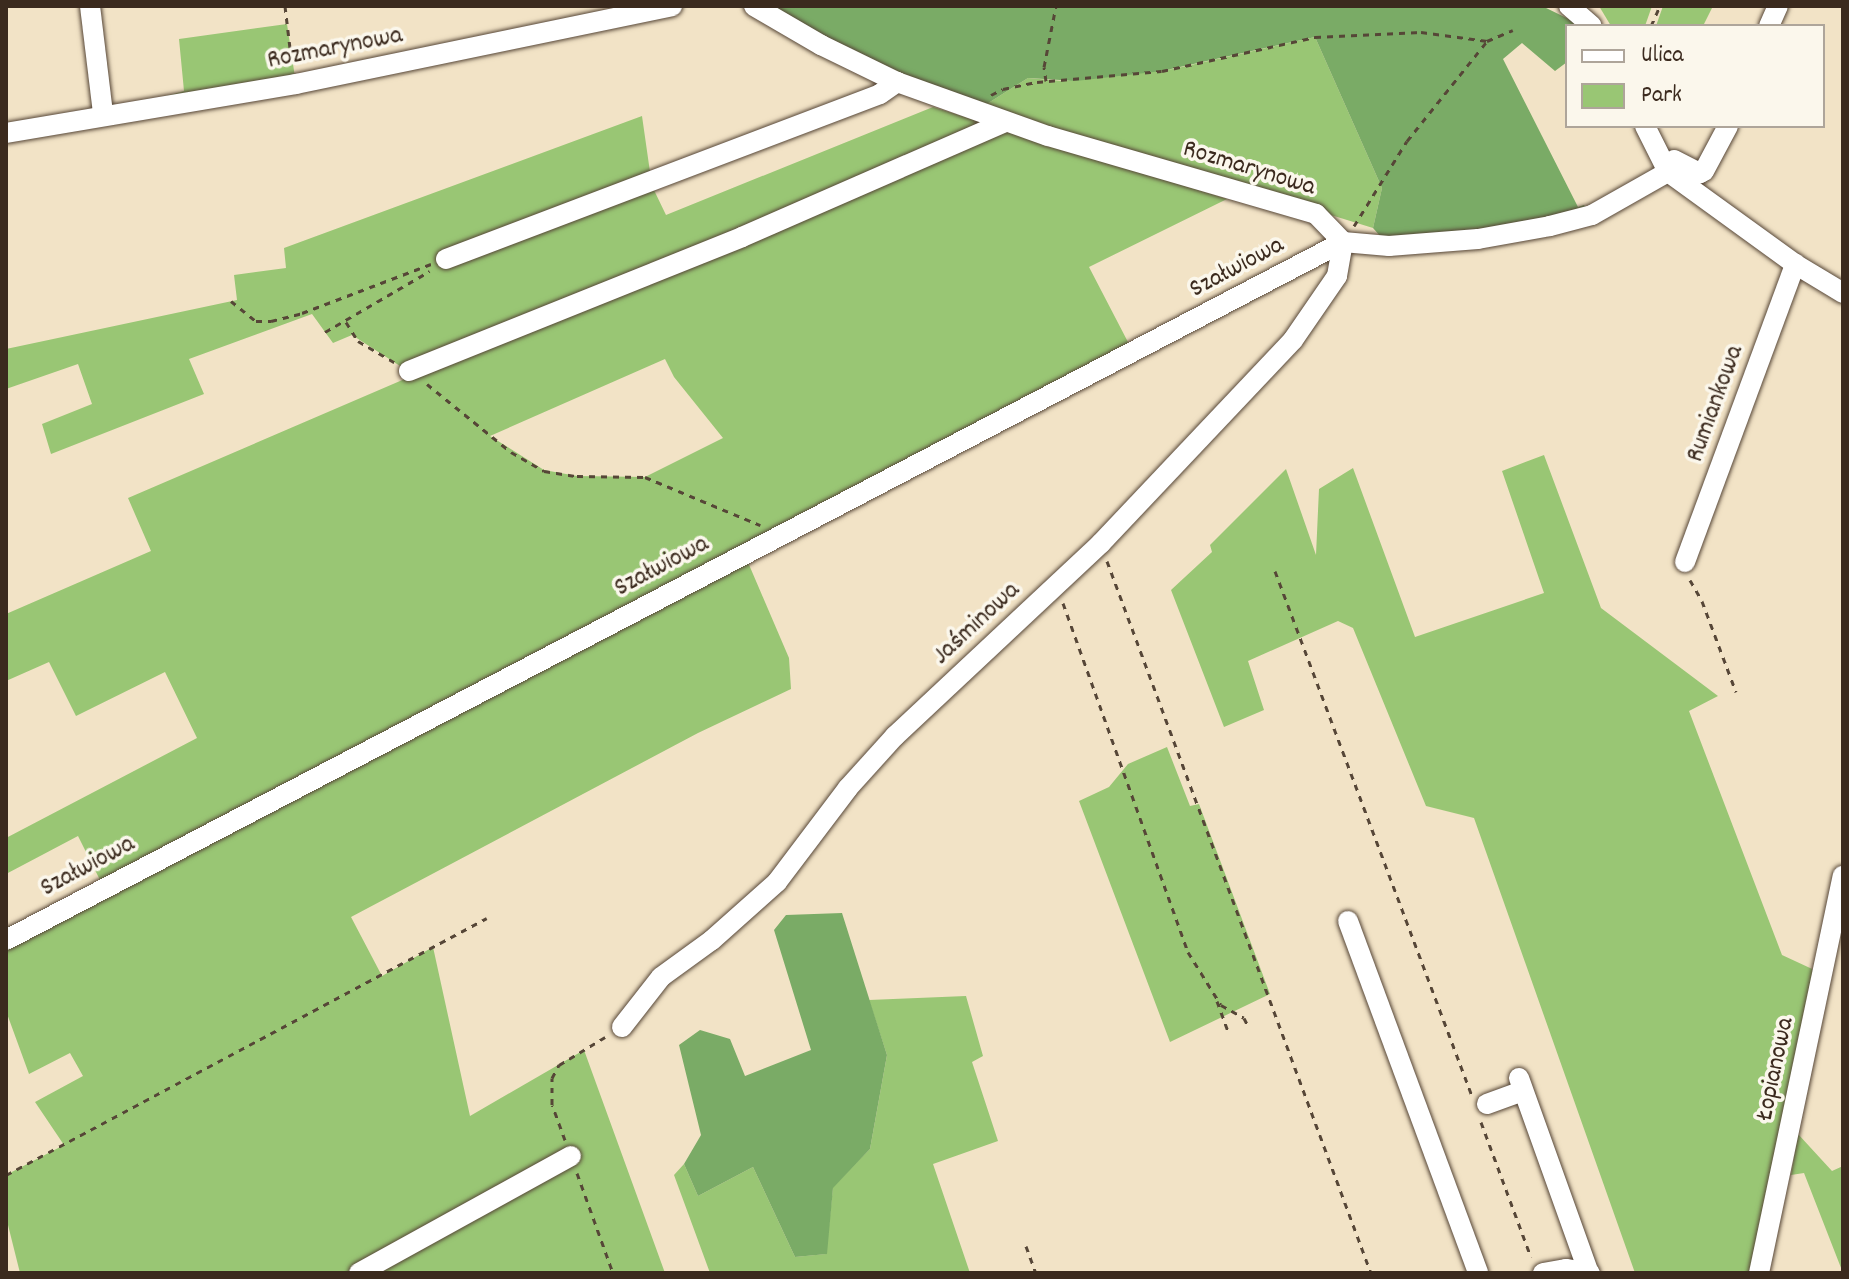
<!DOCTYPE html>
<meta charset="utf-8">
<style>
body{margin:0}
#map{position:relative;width:1849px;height:1279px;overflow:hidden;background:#f2e3c6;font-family:Dekko,sans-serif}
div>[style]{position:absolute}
.green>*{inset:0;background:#99c674}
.forest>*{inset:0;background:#7aab66}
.path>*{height:3px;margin-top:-1.5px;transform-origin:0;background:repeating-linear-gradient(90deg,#564637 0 6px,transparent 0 12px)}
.roads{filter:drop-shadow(0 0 2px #564637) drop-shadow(0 0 2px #564637)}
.minor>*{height:20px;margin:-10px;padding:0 10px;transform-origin:10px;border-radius:10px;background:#fff}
span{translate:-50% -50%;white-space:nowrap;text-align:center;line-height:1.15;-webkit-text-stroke:7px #fbf7ec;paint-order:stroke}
.street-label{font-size:26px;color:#3b2a1e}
.frame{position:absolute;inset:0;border:8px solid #3b2a1e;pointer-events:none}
.legend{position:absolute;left:1565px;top:24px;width:260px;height:104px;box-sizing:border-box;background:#fbf7ec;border:2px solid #aea59a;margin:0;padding:10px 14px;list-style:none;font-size:24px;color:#3b2a1e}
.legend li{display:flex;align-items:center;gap:16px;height:40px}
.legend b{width:40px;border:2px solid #aea59a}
</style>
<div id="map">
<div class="green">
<i style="clip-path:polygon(1599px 6px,1652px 6px,1645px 26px,1611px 26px)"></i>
<i style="clip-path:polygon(1663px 6px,1713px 6px,1703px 26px,1656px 26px)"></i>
<i style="clip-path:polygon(287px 24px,296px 84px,103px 114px,184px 91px,179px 39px)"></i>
<i style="clip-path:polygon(1315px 37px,1382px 188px,1373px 228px,982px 107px,1028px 78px,1063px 81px,1173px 69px)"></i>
<i style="clip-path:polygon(evenodd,933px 107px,1227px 199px,1089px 267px,1129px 344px,744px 553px,789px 658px,791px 689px,698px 733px,351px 917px,382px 976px,433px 947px,470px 1116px,584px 1050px,665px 1273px,20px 1273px,6px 1217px,6px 1175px,64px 1145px,35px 1102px,83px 1076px,70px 1053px,29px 1074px,6px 1011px,6px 940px,100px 880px,78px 836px,6px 874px,6px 838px,197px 738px,165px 672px,76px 716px,49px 662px,6px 681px,6px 614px,151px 551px,128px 498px,414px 375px,352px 335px,333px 343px,312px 314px,189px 359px,204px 394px,51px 454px,42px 424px,92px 404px,78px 364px,6px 389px,6px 349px,237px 300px,234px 275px,286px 268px,284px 248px,642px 116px,652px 186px,666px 215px,933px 107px,665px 359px,674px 377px,723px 438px,645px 477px,577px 476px,544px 470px,490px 436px,665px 359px)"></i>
<i style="clip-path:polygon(1544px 455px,1601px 608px,1718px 696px,1689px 711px,1782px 955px,1823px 974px,1759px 1273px,1635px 1273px,1474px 818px,1426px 806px,1353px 628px,1338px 621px,1248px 661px,1264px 710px,1224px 727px,1171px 590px,1212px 552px,1210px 545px,1286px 469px,1316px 555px,1319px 489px,1353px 468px,1415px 637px,1544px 593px,1502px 471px)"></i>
<i style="clip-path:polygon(1167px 747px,1190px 806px,1199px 804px,1270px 994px,1170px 1042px,1079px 801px,1109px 787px,1128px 764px)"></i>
<i style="clip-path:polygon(966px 996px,983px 1056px,972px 1062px,998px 1141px,933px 1164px,970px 1273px,710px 1273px,674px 1175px,684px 1164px,698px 1196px,753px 1167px,795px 1257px,826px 1254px,833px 1187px,870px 1149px,887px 1055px,869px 1000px)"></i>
<i style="clip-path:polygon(1798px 1134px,1832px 1171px,1843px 1166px,1843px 1273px,1804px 1173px,1791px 1175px)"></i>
</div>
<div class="forest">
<i style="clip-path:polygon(767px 6px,1542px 6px,1583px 26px,1567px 26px,1567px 62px,1555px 71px,1522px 43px,1503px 59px,1578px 207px,1584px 205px,1592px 215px,1389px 246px,1373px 228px,1382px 188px,1315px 37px,1162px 71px,1076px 81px,1028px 78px,982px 107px,912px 81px)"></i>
<i style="clip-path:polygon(842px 913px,887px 1055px,870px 1149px,833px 1188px,827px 1254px,795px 1257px,753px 1167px,698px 1196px,684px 1164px,701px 1135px,679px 1045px,700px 1030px,730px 1039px,745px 1076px,811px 1050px,774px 930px,786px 915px)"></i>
</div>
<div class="path">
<i style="left:285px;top:6px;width:59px;rotate:83.2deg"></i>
<i style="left:1651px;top:26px;width:22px;rotate:-66deg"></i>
<i style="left:1046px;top:81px;width:14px;rotate:-98deg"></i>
<i style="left:1044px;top:67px;width:62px;rotate:-78.9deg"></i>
<i style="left:991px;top:95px;width:13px;rotate:-27deg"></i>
<i style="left:1003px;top:89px;width:35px;rotate:-12deg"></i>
<i style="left:1037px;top:82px;width:125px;rotate:-5deg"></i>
<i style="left:1162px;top:71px;width:157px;rotate:-12.5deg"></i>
<i style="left:1315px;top:37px;width:106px;rotate:-2.7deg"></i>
<i style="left:1421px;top:32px;width:67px;rotate:7.8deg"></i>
<i style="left:1487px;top:41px;width:28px;rotate:-23deg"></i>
<i style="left:1354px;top:226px;width:100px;rotate:-58.1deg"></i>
<i style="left:1407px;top:141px;width:128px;rotate:-51.3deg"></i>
<i style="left:231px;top:301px;width:32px;rotate:39deg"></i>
<i style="left:256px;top:321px;width:15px"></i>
<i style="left:271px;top:321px;width:32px;rotate:-14deg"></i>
<i style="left:302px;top:313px;width:138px;rotate:-20.8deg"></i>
<i style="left:346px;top:322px;width:22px;rotate:58deg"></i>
<i style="left:358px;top:341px;width:42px;rotate:30.3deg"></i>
<i style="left:325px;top:332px;width:121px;rotate:-30.2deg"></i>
<i style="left:427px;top:384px;width:108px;rotate:39deg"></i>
<i style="left:511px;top:452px;width:38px;rotate:30deg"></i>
<i style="left:544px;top:471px;width:33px;rotate:9deg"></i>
<i style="left:577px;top:476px;width:68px;rotate:0.8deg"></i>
<i style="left:645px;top:477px;width:125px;rotate:22.7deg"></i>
<i style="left:1107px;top:561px;width:759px;rotate:69.66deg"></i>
<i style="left:1275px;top:571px;width:561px;rotate:69.43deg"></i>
<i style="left:1690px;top:580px;width:24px;rotate:60deg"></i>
<i style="left:1702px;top:601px;width:97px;rotate:69.5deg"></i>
<i style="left:1063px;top:603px;width:371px;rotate:70.3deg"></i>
<i style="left:1188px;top:952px;width:62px;rotate:58.1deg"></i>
<i style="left:1221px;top:1005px;width:26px;rotate:29deg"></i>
<i style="left:1244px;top:1018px;width:7px;rotate:63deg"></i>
<i style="left:1217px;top:1001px;width:33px;rotate:70deg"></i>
<i style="left:1481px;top:1122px;width:144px;rotate:69.7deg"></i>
<i style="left:565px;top:1140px;width:37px;rotate:-110deg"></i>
<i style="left:552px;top:1105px;width:27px;rotate:-90deg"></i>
<i style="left:552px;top:1078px;width:15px;rotate:-62deg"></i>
<i style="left:559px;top:1065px;width:54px;rotate:-31.3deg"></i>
<i style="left:577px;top:1173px;width:106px;rotate:70.2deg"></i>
<i style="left:6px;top:1175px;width:545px;rotate:-28.12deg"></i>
<i style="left:1026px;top:1246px;width:29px;rotate:70deg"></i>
</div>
<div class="roads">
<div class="minor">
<i style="left:90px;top:6px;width:109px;rotate:83.1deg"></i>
<i style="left:754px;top:6px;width:78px;rotate:30.2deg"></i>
<i style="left:821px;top:45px;width:85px;rotate:26deg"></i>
<i style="left:897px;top:82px;width:160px;rotate:19.7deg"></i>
<i style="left:1048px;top:136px;width:279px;rotate:16.2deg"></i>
<i style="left:1316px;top:214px;width:39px;rotate:46deg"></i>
<i style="left:1343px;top:242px;width:46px;rotate:5deg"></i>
<i style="left:1389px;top:246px;width:89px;rotate:-4.5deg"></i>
<i style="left:1478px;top:239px;width:73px;rotate:-10.2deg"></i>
<i style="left:1550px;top:226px;width:43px;rotate:-14.7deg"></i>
<i style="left:1592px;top:215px;width:87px;rotate:-29.5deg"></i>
<i style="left:1569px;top:6px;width:30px;rotate:41deg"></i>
<i style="left:1769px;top:26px;width:22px;rotate:-66deg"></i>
<i style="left:1645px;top:126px;width:51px;rotate:63.4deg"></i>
<i style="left:1668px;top:172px;width:157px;rotate:35.9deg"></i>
<i style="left:1795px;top:264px;width:56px;rotate:31.1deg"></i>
<i style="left:6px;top:133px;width:294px;rotate:-9.6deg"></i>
<i style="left:296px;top:84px;width:384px;rotate:-11.7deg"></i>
<i style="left:1668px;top:172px;width:13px;rotate:-63deg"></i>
<i style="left:1674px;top:160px;width:29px;rotate:27deg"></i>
<i style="left:1700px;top:173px;width:4px;rotate:-27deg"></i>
<i style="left:1704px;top:171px;width:51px;rotate:-61.9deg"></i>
<i style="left:446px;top:259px;width:464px;rotate:-20.8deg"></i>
<i style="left:880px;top:94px;width:21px;rotate:-35deg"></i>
<i style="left:409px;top:371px;width:359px;rotate:-21.9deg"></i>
<i style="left:742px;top:237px;width:287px;rotate:-23.6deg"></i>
<i style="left:1685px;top:562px;width:318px;rotate:-69.7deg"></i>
<i style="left:1348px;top:921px;width:375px;rotate:69.7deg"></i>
<i style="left:6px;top:940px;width:1508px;rotate:-27.57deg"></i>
<i style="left:622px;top:1027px;width:63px;rotate:-52deg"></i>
<i style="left:661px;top:977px;width:63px;rotate:-36deg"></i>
<i style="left:712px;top:940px;width:87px;rotate:-41.7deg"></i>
<i style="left:777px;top:882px;width:118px;rotate:-52.9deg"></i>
<i style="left:848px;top:788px;width:70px;rotate:-47.9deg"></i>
<i style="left:895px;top:736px;width:282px;rotate:-43.1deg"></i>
<i style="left:1101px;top:543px;width:279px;rotate:-46.6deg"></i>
<i style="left:1293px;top:340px;width:78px;rotate:-55.5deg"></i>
<i style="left:1337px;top:276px;width:35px;rotate:-80deg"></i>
<i style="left:1519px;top:1078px;width:207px;rotate:70.3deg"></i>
<i style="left:1487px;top:1104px;width:38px;rotate:-20deg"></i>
<i style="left:359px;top:1273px;width:242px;rotate:-28.9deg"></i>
<i style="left:1543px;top:1273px;width:23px;rotate:-10deg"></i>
<i style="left:1566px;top:1269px;width:24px;rotate:9deg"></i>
<i style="left:1759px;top:1273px;width:406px;rotate:-78.1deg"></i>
</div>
</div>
<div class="street-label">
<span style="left:335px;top:49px;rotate:-11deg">Rozmarynowa</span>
<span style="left:1249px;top:169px;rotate:17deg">Rozmarynowa</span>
<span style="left:1237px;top:268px;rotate:-28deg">Szałwiowa</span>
<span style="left:1716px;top:404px;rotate:-70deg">Rumiankowa</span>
<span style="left:662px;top:567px;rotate:-28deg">Szałwiowa</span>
<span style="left:977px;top:624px;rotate:-43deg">Jaśminowa</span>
<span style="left:88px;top:867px;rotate:-28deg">Szałwiowa</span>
<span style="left:1776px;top:1069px;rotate:-78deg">Łopianowa</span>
</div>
<div class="frame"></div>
<ul class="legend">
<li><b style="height:10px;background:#fff"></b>Ulica</li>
<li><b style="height:22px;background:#99c674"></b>Park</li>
</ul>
</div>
